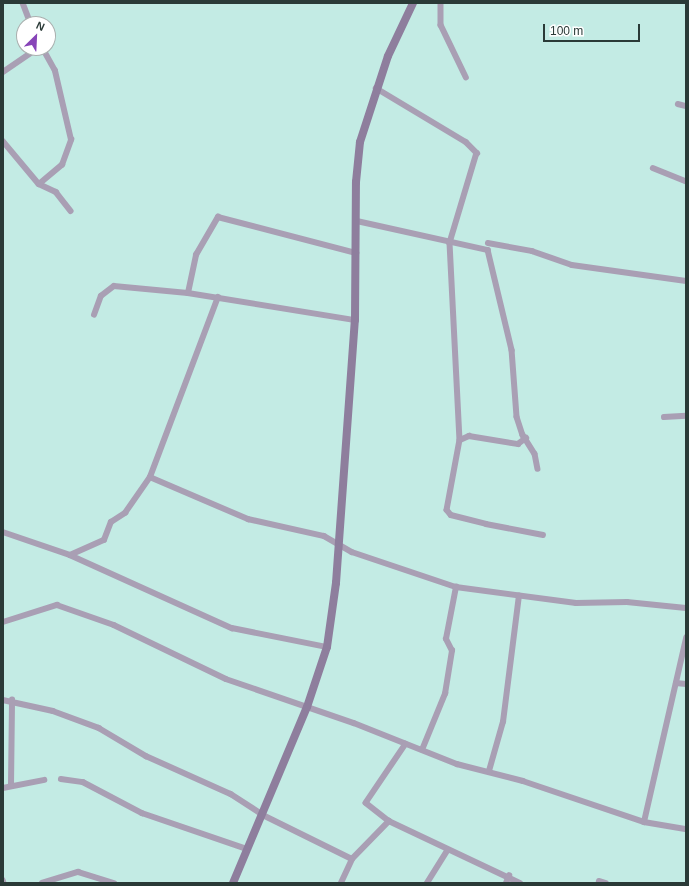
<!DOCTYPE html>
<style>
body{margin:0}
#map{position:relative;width:689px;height:886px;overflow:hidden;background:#c3ebe4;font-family:Helvetica,sans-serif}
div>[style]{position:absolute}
.street>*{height:5.5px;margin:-2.75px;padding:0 2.75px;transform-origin:2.75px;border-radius:2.75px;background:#a99fb4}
.secondary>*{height:8px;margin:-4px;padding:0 4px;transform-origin:4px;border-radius:4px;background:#8e7e9d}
span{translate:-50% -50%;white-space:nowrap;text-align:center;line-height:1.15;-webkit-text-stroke:3.5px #fff;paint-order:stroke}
.frame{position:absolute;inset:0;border:4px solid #2a3a37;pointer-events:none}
.north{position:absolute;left:16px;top:16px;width:40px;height:40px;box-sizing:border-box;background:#fff;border:1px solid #aab0af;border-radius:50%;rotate:24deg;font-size:11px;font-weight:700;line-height:16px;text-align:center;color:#2a3a37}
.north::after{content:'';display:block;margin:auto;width:14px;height:18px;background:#8744b8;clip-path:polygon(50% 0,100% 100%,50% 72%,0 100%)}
.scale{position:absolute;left:543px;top:24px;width:97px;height:18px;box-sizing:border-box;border:2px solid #2a3a37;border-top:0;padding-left:5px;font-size:12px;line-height:14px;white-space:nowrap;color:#2a3a37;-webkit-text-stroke:3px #fff;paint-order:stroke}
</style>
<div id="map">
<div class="street">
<i style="left:23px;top:3px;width:22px;rotate:69deg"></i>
<i style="left:441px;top:3px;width:22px;rotate:90deg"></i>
<i style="left:441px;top:25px;width:58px;rotate:64.3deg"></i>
<i style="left:3px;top:72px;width:42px;rotate:-34.4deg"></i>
<i style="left:376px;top:88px;width:105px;rotate:31deg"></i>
<i style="left:466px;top:142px;width:16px;rotate:45deg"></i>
<i style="left:477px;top:153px;width:94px;rotate:106.7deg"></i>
<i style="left:450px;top:243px;width:197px;rotate:87.1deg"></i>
<i style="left:460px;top:440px;width:71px;rotate:100.5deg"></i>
<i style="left:447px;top:510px;width:6px;rotate:51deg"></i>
<i style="left:451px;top:515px;width:36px;rotate:14deg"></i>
<i style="left:486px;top:524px;width:58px;rotate:10.9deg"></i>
<i style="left:678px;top:104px;width:8px;rotate:14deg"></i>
<i style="left:3px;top:141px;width:56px;rotate:50.1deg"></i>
<i style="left:39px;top:184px;width:19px;rotate:25deg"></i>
<i style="left:56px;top:192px;width:24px;rotate:52deg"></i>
<i style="left:653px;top:168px;width:35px;rotate:22deg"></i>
<i style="left:39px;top:184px;width:30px;rotate:-40deg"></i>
<i style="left:62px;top:165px;width:27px;rotate:-70deg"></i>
<i style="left:71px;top:140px;width:71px;rotate:-103.1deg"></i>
<i style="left:55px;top:71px;width:26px;rotate:-119deg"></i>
<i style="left:357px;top:221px;width:134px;rotate:12.5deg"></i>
<i style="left:488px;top:250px;width:103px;rotate:76.5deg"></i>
<i style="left:512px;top:350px;width:67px;rotate:85.7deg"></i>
<i style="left:517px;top:417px;width:19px;rotate:72deg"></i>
<i style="left:523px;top:435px;width:22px;rotate:58deg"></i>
<i style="left:535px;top:454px;width:15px;rotate:79deg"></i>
<i style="left:488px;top:243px;width:45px;rotate:10.3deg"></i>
<i style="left:532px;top:251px;width:42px;rotate:19.3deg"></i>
<i style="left:572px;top:265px;width:115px;rotate:8deg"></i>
<i style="left:188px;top:293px;width:39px;rotate:-78deg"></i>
<i style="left:196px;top:255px;width:44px;rotate:-59.9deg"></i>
<i style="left:218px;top:217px;width:143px;rotate:14.6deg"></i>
<i style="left:94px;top:315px;width:20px;rotate:-70deg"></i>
<i style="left:101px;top:296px;width:16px;rotate:-38deg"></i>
<i style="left:114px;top:286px;width:74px;rotate:5.4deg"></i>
<i style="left:188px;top:293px;width:169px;rotate:9.2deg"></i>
<i style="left:664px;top:417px;width:22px;rotate:-3deg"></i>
<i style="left:460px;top:440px;width:10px;rotate:-24deg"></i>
<i style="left:469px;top:436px;width:50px;rotate:9.3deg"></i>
<i style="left:518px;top:444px;width:10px;rotate:-37deg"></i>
<i style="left:150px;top:477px;width:107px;rotate:23.2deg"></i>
<i style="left:248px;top:519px;width:78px;rotate:12.6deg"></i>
<i style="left:324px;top:536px;width:32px;rotate:30deg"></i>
<i style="left:352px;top:552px;width:110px;rotate:18.6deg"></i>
<i style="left:456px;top:587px;width:121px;rotate:7.6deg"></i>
<i style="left:576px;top:603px;width:51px;rotate:-1.1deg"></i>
<i style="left:627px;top:602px;width:59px;rotate:5.8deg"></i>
<i style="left:3px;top:532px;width:71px;rotate:18.9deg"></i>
<i style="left:70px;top:555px;width:178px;rotate:24.3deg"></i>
<i style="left:232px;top:628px;width:97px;rotate:11.3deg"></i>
<i style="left:70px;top:555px;width:37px;rotate:-24deg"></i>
<i style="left:104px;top:540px;width:19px;rotate:-69deg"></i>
<i style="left:111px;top:522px;width:17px;rotate:-33deg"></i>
<i style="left:125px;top:513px;width:44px;rotate:-55.2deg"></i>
<i style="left:150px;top:477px;width:192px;rotate:-69.3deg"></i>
<i style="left:3px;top:622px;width:57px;rotate:-17.5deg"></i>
<i style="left:57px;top:605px;width:60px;rotate:19.3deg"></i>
<i style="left:114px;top:625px;width:124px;rotate:25.7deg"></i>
<i style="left:226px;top:679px;width:135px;rotate:19deg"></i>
<i style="left:354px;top:723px;width:111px;rotate:21.7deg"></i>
<i style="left:457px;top:764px;width:68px;rotate:14.4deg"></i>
<i style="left:523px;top:781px;width:128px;rotate:18.7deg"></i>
<i style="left:644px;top:822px;width:43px;rotate:9.5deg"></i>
<i style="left:676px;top:683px;width:10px;rotate:6deg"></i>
<i style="left:3px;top:700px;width:51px;rotate:12.4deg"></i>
<i style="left:53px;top:711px;width:49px;rotate:20.3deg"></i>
<i style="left:99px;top:728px;width:55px;rotate:30.8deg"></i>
<i style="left:146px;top:756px;width:93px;rotate:24.1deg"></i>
<i style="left:231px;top:794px;width:38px;rotate:33deg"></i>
<i style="left:263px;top:815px;width:99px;rotate:26.3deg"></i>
<i style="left:406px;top:744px;width:71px;rotate:124.1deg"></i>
<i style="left:366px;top:803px;width:29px;rotate:38deg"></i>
<i style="left:389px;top:821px;width:145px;rotate:25.3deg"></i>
<i style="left:422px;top:750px;width:61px;rotate:-67.7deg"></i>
<i style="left:445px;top:694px;width:44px;rotate:-80.8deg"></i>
<i style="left:452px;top:651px;width:13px;rotate:-117deg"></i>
<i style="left:446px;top:639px;width:53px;rotate:-79.1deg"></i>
<i style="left:489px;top:771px;width:51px;rotate:-74.1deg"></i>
<i style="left:503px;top:722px;width:127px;rotate:-82.8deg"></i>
<i style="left:61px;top:779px;width:22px;rotate:8deg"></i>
<i style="left:83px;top:782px;width:67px;rotate:27.7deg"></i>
<i style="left:142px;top:813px;width:111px;rotate:18.9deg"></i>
<i style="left:11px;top:785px;width:85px;rotate:-89.3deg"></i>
<i style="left:3px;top:788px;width:42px;rotate:-11deg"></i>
<i style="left:644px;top:822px;width:189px;rotate:-77.1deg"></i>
<i style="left:3px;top:880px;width:3px;rotate:72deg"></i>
<i style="left:599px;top:881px;width:7px;rotate:16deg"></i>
<i style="left:42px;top:883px;width:38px;rotate:-17deg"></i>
<i style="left:78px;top:872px;width:38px;rotate:17deg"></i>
<i style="left:341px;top:883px;width:26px;rotate:-65deg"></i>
<i style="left:352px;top:859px;width:53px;rotate:-45.8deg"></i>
<i style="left:427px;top:883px;width:39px;rotate:-58deg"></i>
<i style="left:506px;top:883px;width:8px;rotate:-67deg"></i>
</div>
<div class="secondary">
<i style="left:233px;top:883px;width:191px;rotate:-67.2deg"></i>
<i style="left:307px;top:707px;width:63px;rotate:-71.6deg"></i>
<i style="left:327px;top:647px;width:65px;rotate:-82deg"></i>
<i style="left:336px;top:583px;width:264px;rotate:-85.9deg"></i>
<i style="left:355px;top:320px;width:138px;rotate:-89.6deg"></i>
<i style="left:356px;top:182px;width:40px;rotate:-84.3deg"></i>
<i style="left:360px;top:142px;width:90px;rotate:-72deg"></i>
<i style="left:388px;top:56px;width:59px;rotate:-64.7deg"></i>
</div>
<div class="frame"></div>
<div class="north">N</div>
<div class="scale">100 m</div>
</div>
